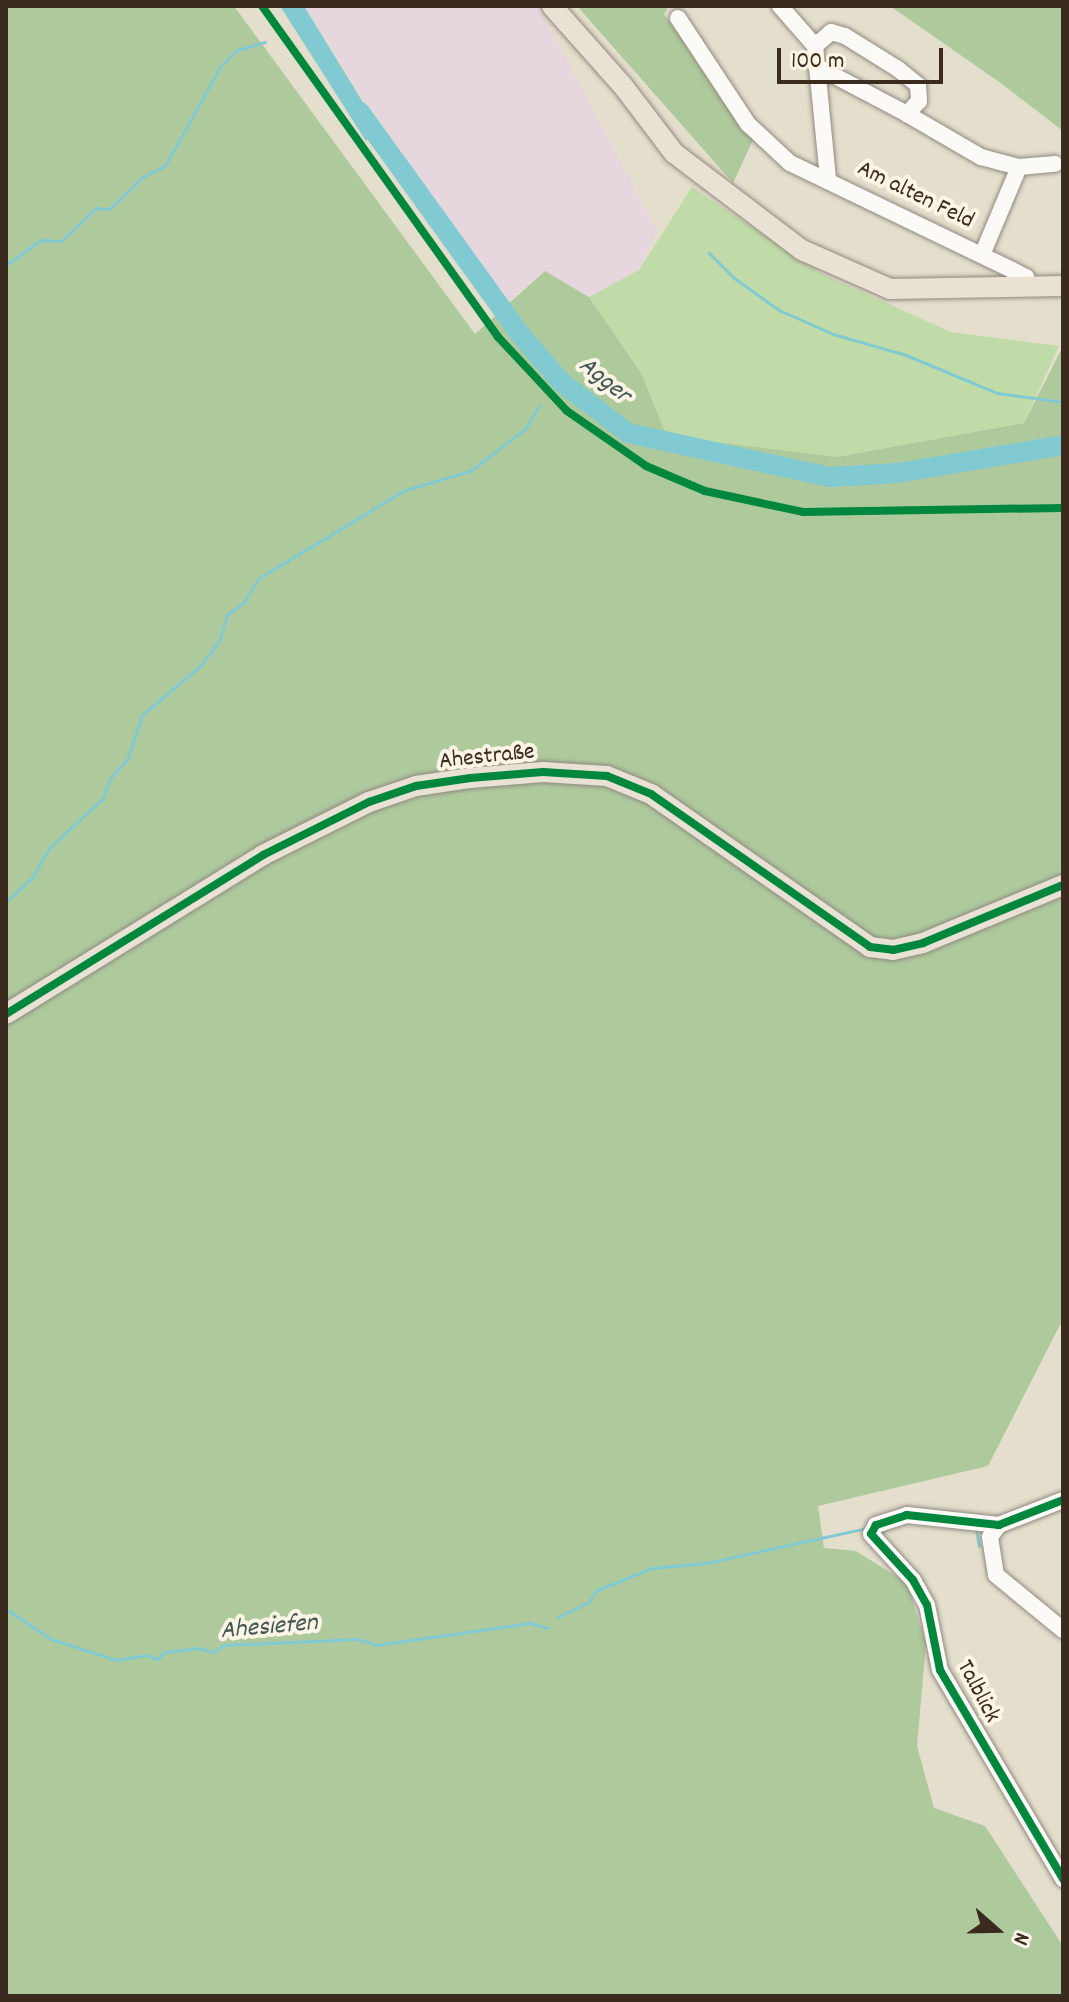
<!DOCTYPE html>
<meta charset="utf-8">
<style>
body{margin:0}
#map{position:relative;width:1069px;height:2002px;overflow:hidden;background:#e4decc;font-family:Dekko,sans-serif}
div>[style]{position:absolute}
.built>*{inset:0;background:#e6d7df}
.green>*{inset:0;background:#c0dba8}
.forest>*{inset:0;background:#aeca9d}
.water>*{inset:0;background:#82cad2}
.stream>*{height:3px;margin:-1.5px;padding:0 1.5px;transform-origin:1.5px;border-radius:1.5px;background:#82cad2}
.river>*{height:20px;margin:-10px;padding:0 10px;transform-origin:10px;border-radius:10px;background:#82cad2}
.roads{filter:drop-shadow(0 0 2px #908a80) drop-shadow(0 0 2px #908a80)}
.minor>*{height:16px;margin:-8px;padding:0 8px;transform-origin:8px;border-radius:8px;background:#fbfaf7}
.major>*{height:20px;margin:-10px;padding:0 10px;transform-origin:10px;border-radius:10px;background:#e8e1d4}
.cycleway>*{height:8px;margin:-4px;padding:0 4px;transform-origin:4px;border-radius:4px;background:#00873e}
span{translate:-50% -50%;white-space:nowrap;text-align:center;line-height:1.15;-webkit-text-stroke:8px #fcf5e5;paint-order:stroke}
.street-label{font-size:24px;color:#3b2a1e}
.water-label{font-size:26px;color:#445755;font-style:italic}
.frame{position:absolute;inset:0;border:8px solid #3b2a1e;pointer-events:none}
.north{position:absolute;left:957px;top:1890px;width:80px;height:80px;-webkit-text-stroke:6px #fcf5e5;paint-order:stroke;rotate:110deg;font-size:22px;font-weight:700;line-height:32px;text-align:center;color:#3b2a1e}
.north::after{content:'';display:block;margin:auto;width:28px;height:36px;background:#3b2a1e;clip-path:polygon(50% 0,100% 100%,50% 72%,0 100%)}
.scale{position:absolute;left:777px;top:48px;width:166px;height:36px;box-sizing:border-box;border:4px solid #3b2a1e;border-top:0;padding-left:10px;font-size:24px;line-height:28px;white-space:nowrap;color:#3b2a1e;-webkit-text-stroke:6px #fcf5e5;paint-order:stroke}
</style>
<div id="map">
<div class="built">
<i style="clip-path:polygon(305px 6px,538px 6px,657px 231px,639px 270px,589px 297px,545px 271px,508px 302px,354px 85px)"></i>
</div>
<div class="green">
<i style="clip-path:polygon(692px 187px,822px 274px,951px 332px,1059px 346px,1024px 423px,837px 457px,667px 436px,641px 373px,589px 297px,639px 270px)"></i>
</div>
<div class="forest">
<i style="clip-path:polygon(6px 6px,234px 6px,475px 334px,545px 271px,589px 297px,641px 373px,667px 436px,837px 457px,1024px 423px,1063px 346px,1063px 1319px,988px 1466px,818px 1506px,824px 1548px,856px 1551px,907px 1583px,926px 1644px,917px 1746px,934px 1808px,985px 1826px,1063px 1946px,1063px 1996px,6px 1996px)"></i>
<i style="clip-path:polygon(577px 6px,669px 6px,664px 14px,754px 138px,733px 183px)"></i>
<i style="clip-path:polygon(890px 6px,1063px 6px,1063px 131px,1002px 84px)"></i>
</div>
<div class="water">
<i style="clip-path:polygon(280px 6px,304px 6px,378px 127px,366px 141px)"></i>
</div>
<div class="stream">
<i style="left:709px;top:253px;width:35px;rotate:45deg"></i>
<i style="left:734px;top:278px;width:55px;rotate:35.4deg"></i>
<i style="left:779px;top:310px;width:59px;rotate:24deg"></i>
<i style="left:833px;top:334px;width:76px;rotate:16deg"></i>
<i style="left:906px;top:355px;width:99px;rotate:22.7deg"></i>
<i style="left:997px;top:393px;width:67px;rotate:7.8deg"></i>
<i style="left:6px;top:265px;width:43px;rotate:-35.5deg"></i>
<i style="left:41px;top:240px;width:20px;rotate:3deg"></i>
<i style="left:61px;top:241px;width:48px;rotate:-43.3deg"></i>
<i style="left:96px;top:208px;width:13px;rotate:4deg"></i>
<i style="left:109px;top:209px;width:47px;rotate:-43.3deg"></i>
<i style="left:143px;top:177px;width:25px;rotate:-27deg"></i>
<i style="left:165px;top:166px;width:113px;rotate:-60.9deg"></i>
<i style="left:220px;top:67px;width:24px;rotate:-45deg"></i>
<i style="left:237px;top:50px;width:29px;rotate:-16deg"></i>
<i style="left:6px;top:902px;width:35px;rotate:-43deg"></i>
<i style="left:32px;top:878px;width:36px;rotate:-60deg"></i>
<i style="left:50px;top:847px;width:71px;rotate:-42.7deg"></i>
<i style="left:102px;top:799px;width:25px;rotate:-67deg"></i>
<i style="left:112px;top:776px;width:22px;rotate:-47deg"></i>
<i style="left:127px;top:760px;width:47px;rotate:-71.6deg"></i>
<i style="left:142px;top:715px;width:76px;rotate:-40.2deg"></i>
<i style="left:200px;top:666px;width:31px;rotate:-53deg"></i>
<i style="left:219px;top:641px;width:27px;rotate:-73deg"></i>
<i style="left:227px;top:615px;width:21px;rotate:-37deg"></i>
<i style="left:244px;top:602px;width:28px;rotate:-58deg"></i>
<i style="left:259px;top:578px;width:170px;rotate:-31.1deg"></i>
<i style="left:405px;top:490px;width:68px;rotate:-16.3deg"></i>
<i style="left:470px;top:471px;width:69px;rotate:-37.4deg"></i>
<i style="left:525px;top:429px;width:27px;rotate:-59deg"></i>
<i style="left:976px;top:1529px;width:17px;rotate:80deg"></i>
<i style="left:6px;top:1609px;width:54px;rotate:33.7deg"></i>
<i style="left:51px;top:1639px;width:68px;rotate:17.9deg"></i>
<i style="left:116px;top:1660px;width:31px;rotate:-9deg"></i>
<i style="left:147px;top:1655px;width:11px;rotate:22deg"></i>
<i style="left:157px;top:1659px;width:11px;rotate:-41deg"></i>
<i style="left:165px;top:1652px;width:33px;rotate:-7deg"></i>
<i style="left:198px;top:1648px;width:16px;rotate:14deg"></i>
<i style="left:214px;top:1652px;width:12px;rotate:-35deg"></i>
<i style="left:224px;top:1645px;width:134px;rotate:-2.6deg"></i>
<i style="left:358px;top:1639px;width:19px;rotate:18deg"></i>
<i style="left:376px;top:1645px;width:156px;rotate:-8.1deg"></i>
<i style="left:530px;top:1623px;width:19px;rotate:16deg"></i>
<i style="left:558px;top:1617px;width:34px;rotate:-26deg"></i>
<i style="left:589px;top:1602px;width:13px;rotate:-61deg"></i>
<i style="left:595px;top:1591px;width:61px;rotate:-22deg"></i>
<i style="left:652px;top:1568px;width:54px;rotate:-5.3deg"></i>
<i style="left:706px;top:1563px;width:165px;rotate:-12.3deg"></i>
</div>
<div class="river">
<i style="left:360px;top:112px;width:275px;rotate:54.2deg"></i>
<i style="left:521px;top:335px;width:62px;rotate:49.6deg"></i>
<i style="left:561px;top:382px;width:84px;rotate:37.3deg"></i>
<i style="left:628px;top:433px;width:207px;rotate:12.3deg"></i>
<i style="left:830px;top:477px;width:68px;rotate:-3.4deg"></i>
<i style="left:898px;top:473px;width:167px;rotate:-9.6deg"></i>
</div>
<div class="roads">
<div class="minor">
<i style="left:780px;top:6px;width:53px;rotate:48.8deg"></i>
<i style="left:815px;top:46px;width:134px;rotate:84.4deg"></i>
<i style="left:678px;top:18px;width:127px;rotate:56.6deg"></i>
<i style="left:748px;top:124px;width:57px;rotate:42.9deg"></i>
<i style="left:790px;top:163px;width:246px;rotate:25.7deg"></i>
<i style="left:1012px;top:270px;width:16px;rotate:27deg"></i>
<i style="left:1026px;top:277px;width:9px;rotate:84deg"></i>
<i style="left:815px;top:46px;width:21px;rotate:-41deg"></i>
<i style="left:831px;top:32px;width:15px;rotate:16deg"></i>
<i style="left:845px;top:36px;width:62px;rotate:31.9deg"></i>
<i style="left:898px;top:69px;width:26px;rotate:39deg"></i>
<i style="left:918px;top:85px;width:16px;rotate:86deg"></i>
<i style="left:919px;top:101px;width:18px;rotate:133deg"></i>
<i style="left:907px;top:114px;width:86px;rotate:30.2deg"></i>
<i style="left:981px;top:157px;width:39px;rotate:15deg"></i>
<i style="left:1019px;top:167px;width:36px;rotate:-5deg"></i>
<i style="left:816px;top:66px;width:103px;rotate:27.8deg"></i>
<i style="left:982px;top:255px;width:95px;rotate:-67.2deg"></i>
<i style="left:1063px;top:1500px;width:69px;rotate:158.7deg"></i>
<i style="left:999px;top:1525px;width:93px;rotate:-173.8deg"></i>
<i style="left:907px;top:1515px;width:33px;rotate:162deg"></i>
<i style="left:876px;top:1525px;width:10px;rotate:119deg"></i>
<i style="left:871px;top:1534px;width:62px;rotate:47.6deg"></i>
<i style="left:913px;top:1580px;width:29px;rotate:61deg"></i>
<i style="left:927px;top:1605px;width:66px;rotate:78.7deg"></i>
<i style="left:940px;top:1670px;width:243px;rotate:59.5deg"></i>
<i style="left:999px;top:1525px;width:15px;rotate:127deg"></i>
<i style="left:990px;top:1537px;width:38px;rotate:81deg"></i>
<i style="left:996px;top:1575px;width:87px;rotate:39.4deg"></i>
</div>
<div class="major">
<i style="left:552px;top:6px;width:107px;rotate:48.4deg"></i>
<i style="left:623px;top:86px;width:84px;rotate:52.7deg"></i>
<i style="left:674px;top:153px;width:161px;rotate:37.2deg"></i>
<i style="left:802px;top:250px;width:96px;rotate:23.9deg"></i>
<i style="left:890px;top:289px;width:173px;rotate:-1deg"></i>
<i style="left:6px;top:1014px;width:302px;rotate:-31.7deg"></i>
<i style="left:263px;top:855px;width:119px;rotate:-26.6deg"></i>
<i style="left:369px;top:802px;width:50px;rotate:-18.8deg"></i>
<i style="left:416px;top:786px;width:55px;rotate:-8.4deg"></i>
<i style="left:470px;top:778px;width:73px;rotate:-4.7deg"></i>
<i style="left:543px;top:772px;width:64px;rotate:3.6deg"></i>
<i style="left:607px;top:776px;width:48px;rotate:22.2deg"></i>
<i style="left:651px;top:794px;width:267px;rotate:34.9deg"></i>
<i style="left:870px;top:947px;width:23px;rotate:7deg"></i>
<i style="left:893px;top:950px;width:31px;rotate:-13deg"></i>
<i style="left:923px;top:943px;width:152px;rotate:-22.5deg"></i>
</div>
</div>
<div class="cycleway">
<i style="left:262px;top:6px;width:407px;rotate:54.5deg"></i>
<i style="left:498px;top:337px;width:101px;rotate:47deg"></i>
<i style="left:567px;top:411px;width:96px;rotate:34.8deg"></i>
<i style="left:646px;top:466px;width:64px;rotate:23deg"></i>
<i style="left:705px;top:491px;width:100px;rotate:12.1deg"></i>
<i style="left:803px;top:512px;width:260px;rotate:-0.9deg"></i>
<i style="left:6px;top:1014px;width:302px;rotate:-31.7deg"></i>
<i style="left:263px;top:855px;width:119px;rotate:-26.6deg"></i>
<i style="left:369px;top:802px;width:50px;rotate:-18.8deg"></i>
<i style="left:416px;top:786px;width:55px;rotate:-8.4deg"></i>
<i style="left:470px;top:778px;width:73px;rotate:-4.7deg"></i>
<i style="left:543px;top:772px;width:64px;rotate:3.6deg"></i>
<i style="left:607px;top:776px;width:48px;rotate:22.2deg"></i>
<i style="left:651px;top:794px;width:267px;rotate:34.9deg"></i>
<i style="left:870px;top:947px;width:23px;rotate:7deg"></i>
<i style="left:893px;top:950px;width:31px;rotate:-13deg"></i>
<i style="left:923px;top:943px;width:152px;rotate:-22.5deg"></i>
<i style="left:1063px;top:1500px;width:69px;rotate:158.7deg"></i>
<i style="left:999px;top:1525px;width:93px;rotate:-173.8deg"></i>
<i style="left:907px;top:1515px;width:33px;rotate:162deg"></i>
<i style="left:876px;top:1525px;width:10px;rotate:119deg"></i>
<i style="left:871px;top:1534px;width:62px;rotate:47.6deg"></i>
<i style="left:913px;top:1580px;width:29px;rotate:61deg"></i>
<i style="left:927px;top:1605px;width:66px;rotate:78.7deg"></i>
<i style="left:940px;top:1670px;width:243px;rotate:59.5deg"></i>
</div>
<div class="street-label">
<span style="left:915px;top:196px;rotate:26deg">Am alten Feld</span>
<span style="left:487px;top:758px;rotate:-6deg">Ahestraße</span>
<span style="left:977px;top:1692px;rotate:62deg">Talblick</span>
</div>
<div class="water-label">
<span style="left:604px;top:381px;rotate:39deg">Agger</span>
<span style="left:269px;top:1628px;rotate:-5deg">Ahesiefen</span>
</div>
<div class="frame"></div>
<div class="north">N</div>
<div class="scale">100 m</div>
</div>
